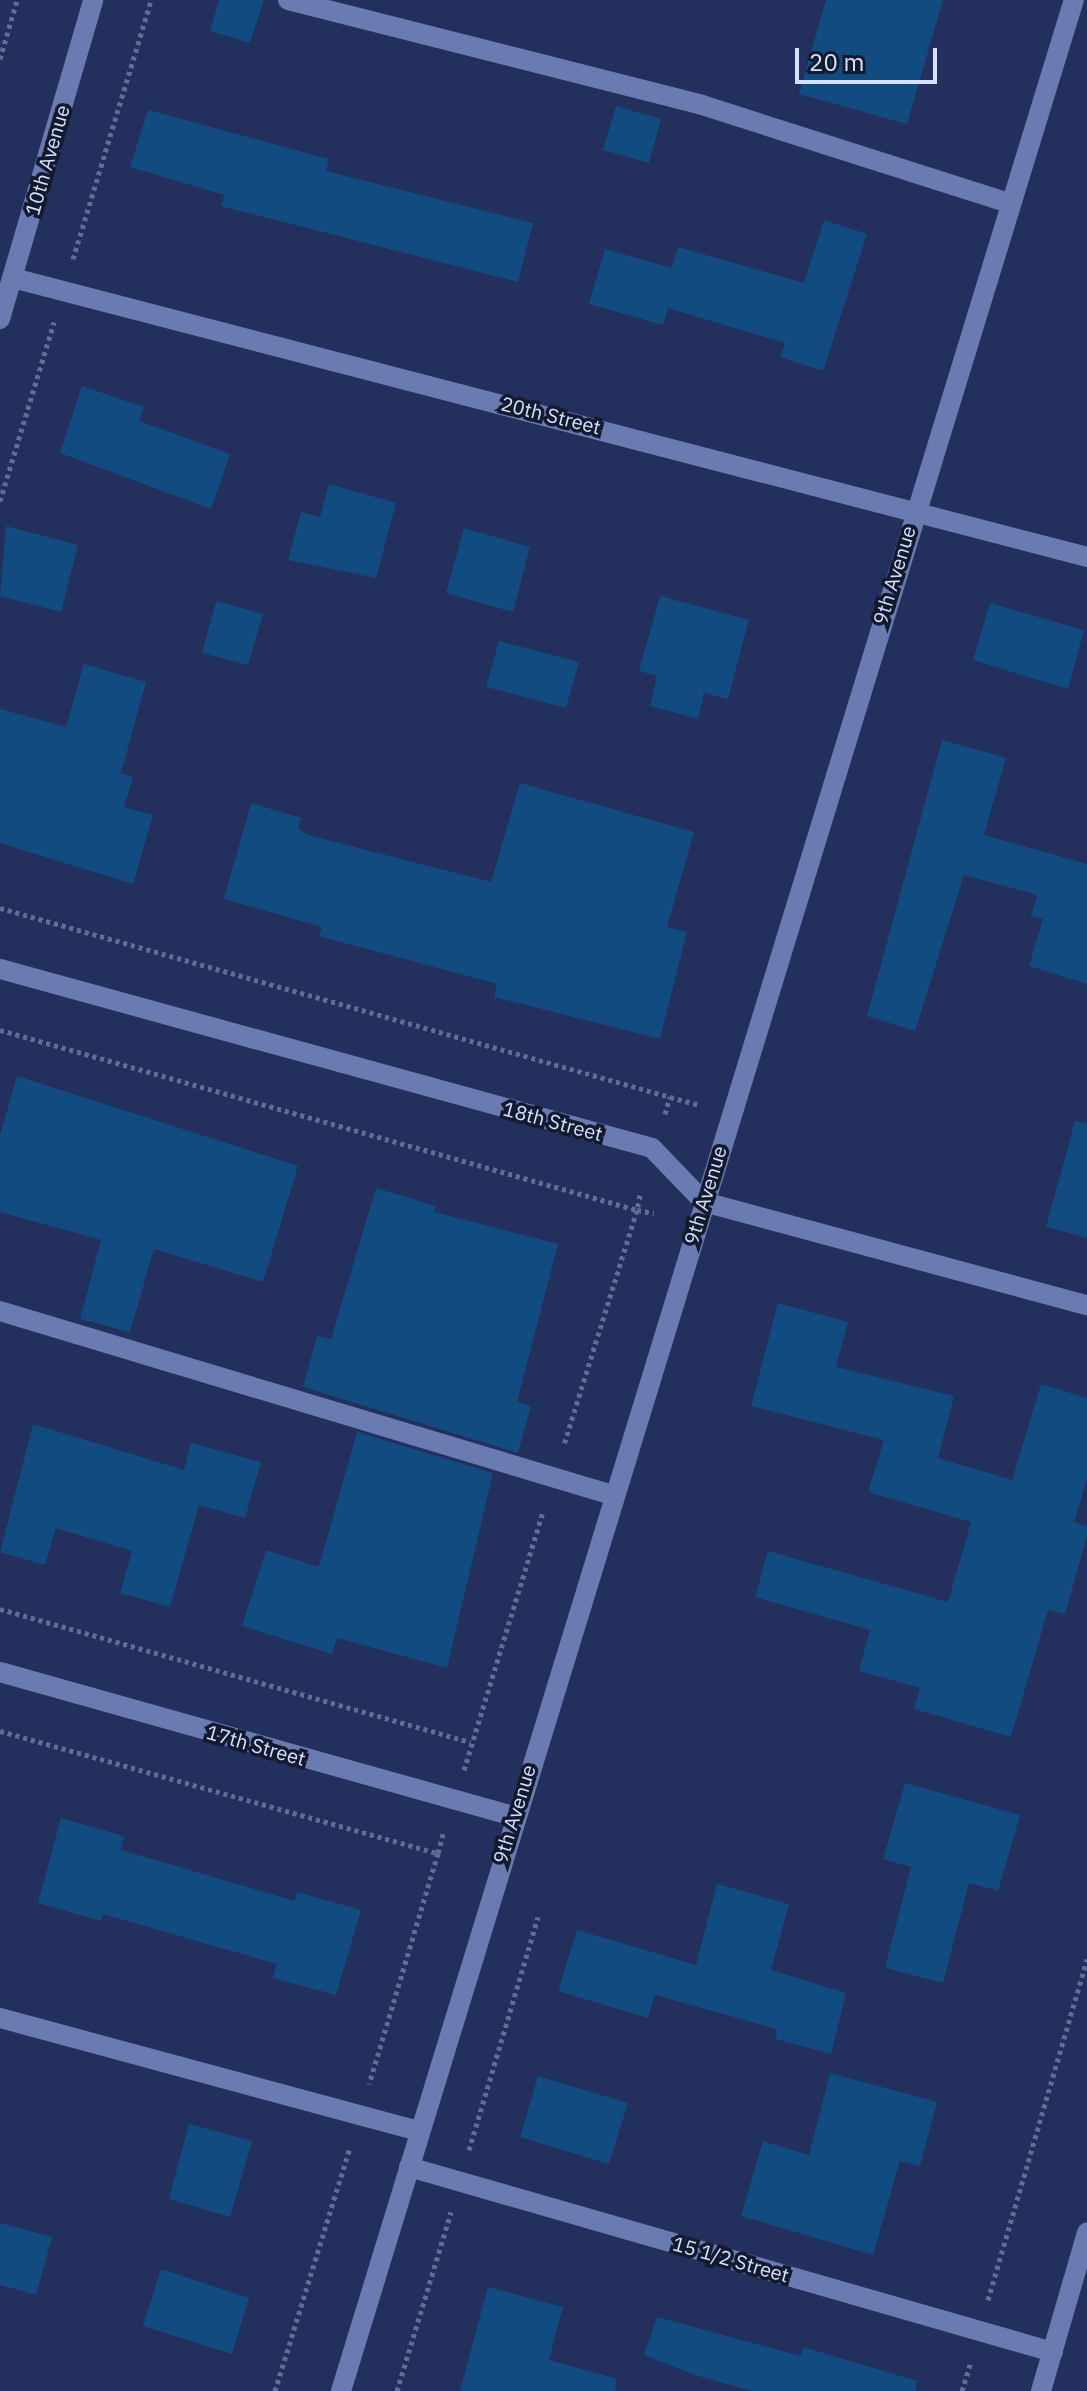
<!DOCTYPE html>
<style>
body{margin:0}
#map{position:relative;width:1087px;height:2391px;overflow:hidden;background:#232f5d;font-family:"IBM Plex Sans",sans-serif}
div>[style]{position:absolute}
.building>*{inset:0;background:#124b7f}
.path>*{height:5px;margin-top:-2.5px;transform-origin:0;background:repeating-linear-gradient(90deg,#626d95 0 4px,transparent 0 8px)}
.minor>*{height:20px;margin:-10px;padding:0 10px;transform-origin:10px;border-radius:10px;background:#6a7bb1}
span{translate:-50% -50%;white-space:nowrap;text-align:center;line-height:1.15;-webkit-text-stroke:7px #13192e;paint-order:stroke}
.street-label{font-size:20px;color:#d7e1fe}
.scale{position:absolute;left:795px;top:48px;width:142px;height:36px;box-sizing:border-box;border:4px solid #d7e1fe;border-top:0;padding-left:10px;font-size:24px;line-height:28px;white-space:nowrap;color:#d7e1fe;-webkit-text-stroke:6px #13192e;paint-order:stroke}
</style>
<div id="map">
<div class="building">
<i style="clip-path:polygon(219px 0,264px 0,250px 43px,210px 31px)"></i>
<i style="clip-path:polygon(826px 0,943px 0,907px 124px,799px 94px)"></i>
<i style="clip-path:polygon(616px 106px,661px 119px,649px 163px,603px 150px)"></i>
<i style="clip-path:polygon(148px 110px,329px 159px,326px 171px,533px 223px,518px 282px,221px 206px,224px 195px,130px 167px)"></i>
<i style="clip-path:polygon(824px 220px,867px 234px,823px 371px,780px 357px,785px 343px,668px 308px,663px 325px,589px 304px,605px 249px,672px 268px,678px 247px,804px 283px)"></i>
<i style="clip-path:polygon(82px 386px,144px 407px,139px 421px,230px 454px,211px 509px,60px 453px)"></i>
<i style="clip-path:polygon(329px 484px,396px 503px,376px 578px,288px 560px,301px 512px,320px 517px)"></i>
<i style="clip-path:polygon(6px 526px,78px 545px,61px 612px,0 596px)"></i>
<i style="clip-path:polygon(464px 528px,530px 547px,513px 612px,446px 593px)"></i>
<i style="clip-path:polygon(660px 596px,749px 620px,728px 699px,704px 693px,698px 719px,650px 706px,657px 676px,639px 671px)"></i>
<i style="clip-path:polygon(216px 601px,263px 614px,248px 665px,202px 653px)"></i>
<i style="clip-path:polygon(990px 603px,1084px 630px,1068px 689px,973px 660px)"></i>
<i style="clip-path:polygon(499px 641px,579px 662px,566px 708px,486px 687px)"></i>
<i style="clip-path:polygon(84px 664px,146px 682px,121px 773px,133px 777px,124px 807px,153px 815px,133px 884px,0 843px,0 709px,66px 727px)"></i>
<i style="clip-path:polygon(942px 740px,1006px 758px,984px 835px,1087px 864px,1087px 984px,1029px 966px,1043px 919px,1031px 916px,1037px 895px,964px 875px,915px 1031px,867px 1016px)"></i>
<i style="clip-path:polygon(520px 783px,694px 832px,667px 927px,687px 932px,660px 1039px,494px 997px,497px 984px,319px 936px,322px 927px,224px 899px,251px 803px,301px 818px,298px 828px,308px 835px,491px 882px)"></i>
<i style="clip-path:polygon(17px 1076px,298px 1166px,263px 1282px,154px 1249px,130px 1332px,80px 1319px,101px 1240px,0 1212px,0 1135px)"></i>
<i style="clip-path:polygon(1075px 1121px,1087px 1123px,1087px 1238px,1046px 1227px)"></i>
<i style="clip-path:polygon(376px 1188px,436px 1206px,434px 1212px,558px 1244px,517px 1402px,531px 1406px,518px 1453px,303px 1387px,317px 1336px,331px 1339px)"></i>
<i style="clip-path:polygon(778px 1303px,848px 1322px,836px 1367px,954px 1396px,938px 1458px,1012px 1480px,1041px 1384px,1087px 1398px,1087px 1479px,1074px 1522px,1087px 1526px,1087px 1536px,1065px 1614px,1048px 1610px,1011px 1737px,914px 1709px,920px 1688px,859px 1671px,870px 1630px,755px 1597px,768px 1551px,948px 1602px,971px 1522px,868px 1492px,884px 1440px,751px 1406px)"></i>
<i style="clip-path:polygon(33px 1424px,184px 1470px,191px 1443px,261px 1462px,245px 1518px,199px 1505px,170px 1607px,120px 1593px,132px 1551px,56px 1528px,45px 1565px,0 1552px)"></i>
<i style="clip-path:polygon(357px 1432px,493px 1473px,447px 1668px,337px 1638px,332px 1654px,242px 1626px,266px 1550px,319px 1567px)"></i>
<i style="clip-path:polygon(905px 1783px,1020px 1815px,998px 1891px,969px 1883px,943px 1983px,885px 1968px,911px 1867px,883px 1859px)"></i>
<i style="clip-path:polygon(61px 1818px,124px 1836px,121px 1850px,295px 1901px,297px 1892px,361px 1910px,336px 1995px,273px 1978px,277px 1964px,103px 1914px,101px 1921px,38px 1903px)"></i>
<i style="clip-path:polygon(717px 1884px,789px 1904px,771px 1970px,846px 1993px,831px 2054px,775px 2039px,777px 2029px,655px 1995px,648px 2018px,558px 1991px,577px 1930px,696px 1965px)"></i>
<i style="clip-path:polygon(830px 2073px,937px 2102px,920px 2166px,900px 2161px,873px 2255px,741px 2216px,763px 2141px,809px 2155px)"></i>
<i style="clip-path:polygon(538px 2076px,628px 2103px,609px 2164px,520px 2137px)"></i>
<i style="clip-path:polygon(189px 2124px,252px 2141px,230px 2217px,169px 2199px)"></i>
<i style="clip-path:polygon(0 2223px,52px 2237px,36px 2295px,0 2285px)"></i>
<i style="clip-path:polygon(161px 2269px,249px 2298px,232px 2354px,143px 2326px)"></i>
<i style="clip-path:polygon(488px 2287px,563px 2307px,549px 2360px,617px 2379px,615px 2391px,460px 2391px)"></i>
<i style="clip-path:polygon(657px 2317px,801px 2356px,803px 2347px,917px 2381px,916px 2391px,752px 2391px,695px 2375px,644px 2355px)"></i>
</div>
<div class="path">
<i style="left:0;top:59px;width:61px;rotate:-73.9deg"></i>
<i style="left:73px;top:259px;width:270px;rotate:-73.2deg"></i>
<i style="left:0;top:501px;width:187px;rotate:-73.2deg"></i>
<i style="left:0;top:908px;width:696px;rotate:15.75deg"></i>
<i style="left:0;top:1030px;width:662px;rotate:15.78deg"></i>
<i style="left:637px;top:1210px;width:246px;rotate:107.3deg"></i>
<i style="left:665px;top:1114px;width:18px;rotate:-74deg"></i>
<i style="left:670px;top:1097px;width:30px;rotate:15deg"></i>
<i style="left:640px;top:1195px;width:15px;rotate:101deg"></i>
<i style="left:637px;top:1210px;width:17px;rotate:10deg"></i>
<i style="left:0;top:1609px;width:489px;rotate:15.8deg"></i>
<i style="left:0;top:1731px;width:455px;rotate:15.6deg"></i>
<i style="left:438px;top:1853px;width:241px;rotate:106.6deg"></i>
<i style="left:464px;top:1770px;width:271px;rotate:-73deg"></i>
<i style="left:438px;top:1853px;width:23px;rotate:-75deg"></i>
<i style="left:469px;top:2150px;width:243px;rotate:-73.5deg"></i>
<i style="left:988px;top:2300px;width:355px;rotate:-73.8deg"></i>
<i style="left:275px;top:2391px;width:255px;rotate:-72.9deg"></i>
<i style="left:397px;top:2391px;width:187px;rotate:-73.2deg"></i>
<i style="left:962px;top:2391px;width:28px;rotate:-73deg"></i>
</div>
<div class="minor">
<i style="left:288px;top:0;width:427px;rotate:14.2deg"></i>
<i style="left:702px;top:105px;width:323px;rotate:17.7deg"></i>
<i style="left:13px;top:278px;width:1110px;rotate:14.56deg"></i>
<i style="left:0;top:319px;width:332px;rotate:-73.7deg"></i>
<i style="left:0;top:969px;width:676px;rotate:15.35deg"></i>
<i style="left:652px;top:1148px;width:75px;rotate:46.1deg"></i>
<i style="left:704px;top:1202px;width:397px;rotate:15.1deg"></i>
<i style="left:0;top:1311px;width:639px;rotate:16.73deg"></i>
<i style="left:0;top:1672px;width:533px;rotate:15.68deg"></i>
<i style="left:0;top:2018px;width:434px;rotate:15.1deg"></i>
<i style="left:409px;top:2167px;width:670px;rotate:16.03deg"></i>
<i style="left:341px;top:2391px;width:2501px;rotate:-72.96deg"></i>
<i style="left:1041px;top:2391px;width:165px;rotate:-73.8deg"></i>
</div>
<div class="street-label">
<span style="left:47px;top:160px;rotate:-74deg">10th Avenue</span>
<span style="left:551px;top:415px;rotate:14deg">20th Street</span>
<span style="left:894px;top:575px;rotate:-73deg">9th Avenue</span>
<span style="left:553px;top:1121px;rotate:15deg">18th Street</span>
<span style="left:705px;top:1195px;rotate:-73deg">9th Avenue</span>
<span style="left:256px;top:1745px;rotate:16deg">17th Street</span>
<span style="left:514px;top:1814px;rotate:-73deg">9th Avenue</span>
<span style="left:731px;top:2259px;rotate:16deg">15 1/2 Street</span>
</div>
<div class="scale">20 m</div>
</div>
